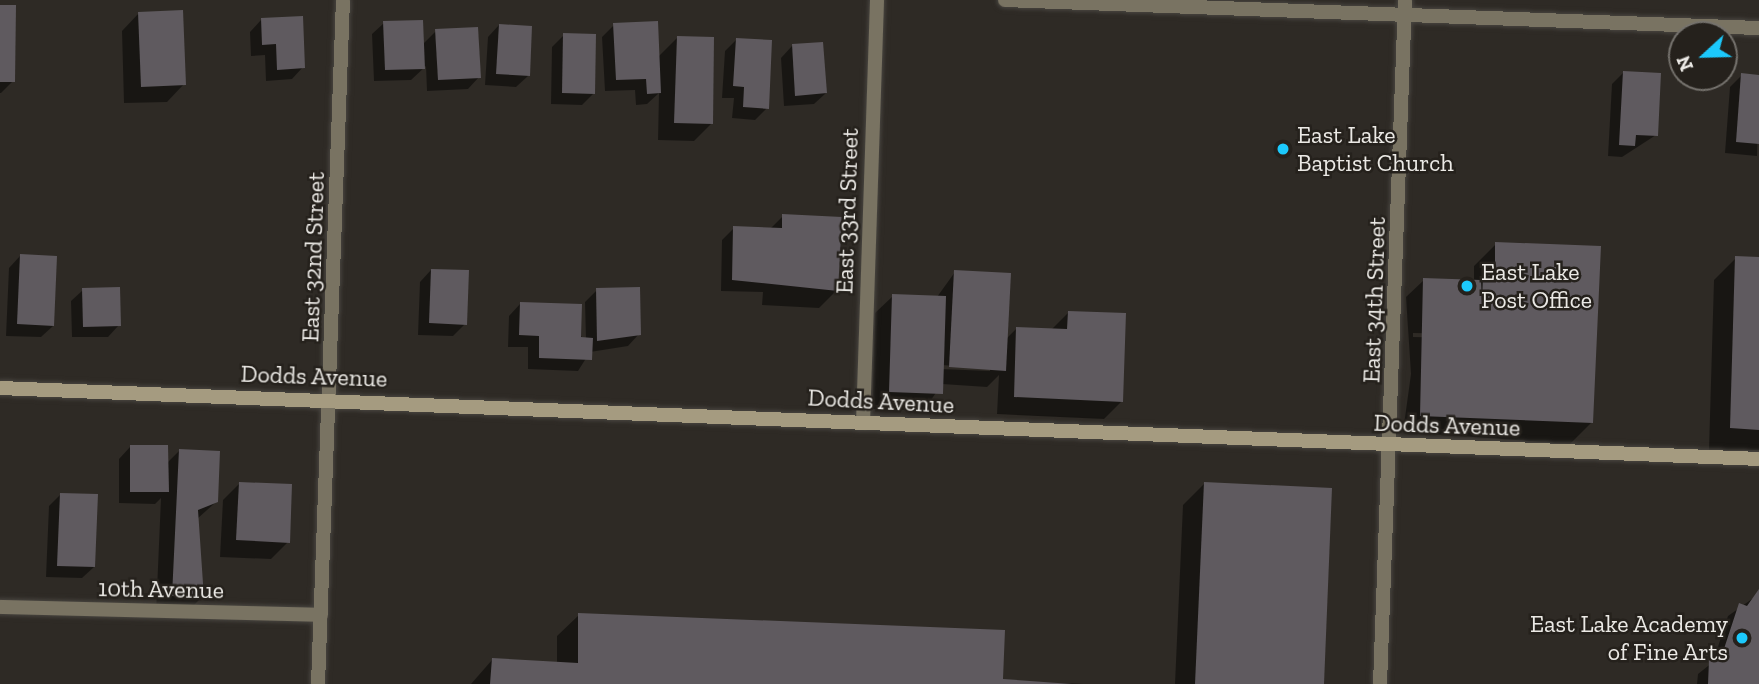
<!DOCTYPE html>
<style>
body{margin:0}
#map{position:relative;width:1759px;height:684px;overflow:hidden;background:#2e2a25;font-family:"Zilla Slab",serif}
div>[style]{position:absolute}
.shadow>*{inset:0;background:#0007}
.building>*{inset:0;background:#5f5a5f}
.roads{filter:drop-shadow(0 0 2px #484540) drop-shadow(0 0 2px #484540)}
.street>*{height:14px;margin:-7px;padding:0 7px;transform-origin:7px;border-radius:7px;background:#797362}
.secondary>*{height:14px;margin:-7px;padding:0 7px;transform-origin:7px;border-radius:7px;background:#a59b80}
.dots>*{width:19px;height:19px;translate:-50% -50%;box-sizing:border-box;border:4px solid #25211c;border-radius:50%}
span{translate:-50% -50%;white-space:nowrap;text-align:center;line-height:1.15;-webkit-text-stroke:5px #25211c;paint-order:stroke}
.poi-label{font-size:24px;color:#ebe9e5}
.left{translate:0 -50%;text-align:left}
.right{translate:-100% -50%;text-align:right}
.street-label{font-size:24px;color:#ebe9e5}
.north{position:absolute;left:1668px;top:21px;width:70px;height:70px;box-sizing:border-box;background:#25211c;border:2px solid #74716c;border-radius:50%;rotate:248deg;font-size:19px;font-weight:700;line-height:28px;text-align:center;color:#ebe9e5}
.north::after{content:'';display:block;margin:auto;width:24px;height:32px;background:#1cc9fc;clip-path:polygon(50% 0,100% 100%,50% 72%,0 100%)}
</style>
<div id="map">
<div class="shadow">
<i style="clip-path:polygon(0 7px,13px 81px,1px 93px,0 93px)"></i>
<i style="clip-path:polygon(139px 13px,184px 84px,167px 102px,124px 103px,122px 31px)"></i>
<i style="clip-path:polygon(261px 20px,303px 67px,292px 79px,266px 81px,265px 55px,251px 56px,250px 32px)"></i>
<i style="clip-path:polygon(384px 23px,422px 45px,436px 31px,479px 77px,468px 89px,427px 91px,426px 66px,411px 80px,374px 81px,372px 34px)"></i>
<i style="clip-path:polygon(499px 25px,528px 76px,516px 87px,485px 85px,488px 37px)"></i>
<i style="clip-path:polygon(614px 25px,658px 57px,677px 38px,711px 124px,694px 141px,658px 140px,659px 93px,647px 104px,636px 105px,635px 90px,605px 91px,602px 37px)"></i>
<i style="clip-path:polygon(564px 35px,594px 93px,582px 105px,551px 104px,552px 47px)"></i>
<i style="clip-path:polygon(736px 40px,767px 108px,755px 120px,732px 118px,734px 98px,722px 98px,725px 51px)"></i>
<i style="clip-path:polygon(792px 46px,826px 93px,814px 104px,784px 106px,781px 58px)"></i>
<i style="clip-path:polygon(1623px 73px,1656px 135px,1622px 157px,1608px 156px,1612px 84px)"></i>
<i style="clip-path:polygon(1742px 75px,1759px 76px,1757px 156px,1725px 153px,1730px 87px)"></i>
<i style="clip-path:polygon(783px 216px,836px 291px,819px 308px,762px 305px,763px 292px,721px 291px,722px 240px,734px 228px,770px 229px)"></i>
<i style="clip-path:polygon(evenodd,1496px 244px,1592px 422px,1570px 444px,1403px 432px,1411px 374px,1406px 297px,1424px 280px,1474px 281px,1474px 266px,1496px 244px,1413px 333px,1460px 334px,1460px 338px,1413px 337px,1413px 333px)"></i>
<i style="clip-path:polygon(20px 256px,53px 326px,41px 337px,6px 336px,9px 268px)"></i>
<i style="clip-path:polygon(1736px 258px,1759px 259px,1759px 450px,1709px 450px,1714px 280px)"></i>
<i style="clip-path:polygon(431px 270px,465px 324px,453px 336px,418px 335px,420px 282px)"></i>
<i style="clip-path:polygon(evenodd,955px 272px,1005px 340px,1017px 328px,1051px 330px,1069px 312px,1121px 402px,1104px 419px,997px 414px,999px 375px,987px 387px,942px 384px,924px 410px,872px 409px,875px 313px,893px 296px,937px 297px,955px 272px,941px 365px,990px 368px,990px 371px,940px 369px,941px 365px)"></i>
<i style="clip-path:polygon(83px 290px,119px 325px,108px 337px,72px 337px,71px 301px)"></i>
<i style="clip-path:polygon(597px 290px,639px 334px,628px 346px,590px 352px,578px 371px,528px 369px,528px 347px,508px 347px,509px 316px,520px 304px,586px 339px,585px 302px)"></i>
<i style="clip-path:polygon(130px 447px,167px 463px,179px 451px,216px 502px,197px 519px,202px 597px,185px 614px,156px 613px,161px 498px,155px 504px,119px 503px,119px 459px)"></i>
<i style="clip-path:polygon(240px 483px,288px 542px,271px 559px,220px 557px,223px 500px)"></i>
<i style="clip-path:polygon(1204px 484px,1323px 684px,1175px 684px,1183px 505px)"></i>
<i style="clip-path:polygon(60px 495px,94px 567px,82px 578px,46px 577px,49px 506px)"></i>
<i style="clip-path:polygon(1759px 594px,1759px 684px,1697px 684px,1698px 674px,1713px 662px,1728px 616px)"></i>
<i style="clip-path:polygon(579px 615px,1001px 681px,1084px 684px,471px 684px,492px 660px,557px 664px,557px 636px)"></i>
</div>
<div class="building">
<i style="clip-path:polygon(0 5px,16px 5px,15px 82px,0 82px)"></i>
<i style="clip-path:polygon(183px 10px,186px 85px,141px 87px,138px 12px)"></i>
<i style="clip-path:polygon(303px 16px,305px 68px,277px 70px,276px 44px,262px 45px,261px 18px)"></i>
<i style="clip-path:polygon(423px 20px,425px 69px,385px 70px,383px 21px)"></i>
<i style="clip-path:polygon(658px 21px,661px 93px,647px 94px,646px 79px,616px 80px,613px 23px)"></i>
<i style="clip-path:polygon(499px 24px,532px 26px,530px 76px,496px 74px)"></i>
<i style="clip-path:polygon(478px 27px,481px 78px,438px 80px,435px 29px)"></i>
<i style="clip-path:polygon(563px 33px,596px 34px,595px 94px,562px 93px)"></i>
<i style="clip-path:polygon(677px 36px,714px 37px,713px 124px,674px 123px)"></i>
<i style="clip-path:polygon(736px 38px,772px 40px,769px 109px,743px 107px,744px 87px,733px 86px)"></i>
<i style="clip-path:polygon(823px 42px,827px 93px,795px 96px,792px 44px)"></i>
<i style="clip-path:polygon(1623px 71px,1661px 73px,1658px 136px,1636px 135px,1635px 146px,1619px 145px)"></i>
<i style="clip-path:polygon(1741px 73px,1759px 75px,1759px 144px,1736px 142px)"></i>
<i style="clip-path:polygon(782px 214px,842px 217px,838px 291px,732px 280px,733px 226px,782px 228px)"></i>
<i style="clip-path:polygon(1495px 242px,1601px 246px,1593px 423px,1420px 416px,1423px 278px,1481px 280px,1482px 302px,1483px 275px,1495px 276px)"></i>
<i style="clip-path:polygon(20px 254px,57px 256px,54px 326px,17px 324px)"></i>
<i style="clip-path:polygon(1735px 256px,1759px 257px,1759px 430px,1730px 428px)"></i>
<i style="clip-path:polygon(431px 269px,469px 270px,467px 325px,429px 323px)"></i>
<i style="clip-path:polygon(954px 270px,1011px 273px,1006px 371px,949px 367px)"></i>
<i style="clip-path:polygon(120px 287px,121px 326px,83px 327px,82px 288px)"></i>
<i style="clip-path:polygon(640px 287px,641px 335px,597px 341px,596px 288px)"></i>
<i style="clip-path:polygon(892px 294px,946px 296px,943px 394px,889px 392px)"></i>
<i style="clip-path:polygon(520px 302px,582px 304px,581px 337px,593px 338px,592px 360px,539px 358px,539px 336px,519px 335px)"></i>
<i style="clip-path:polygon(1068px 311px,1126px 313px,1123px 402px,1014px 397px,1016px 327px,1067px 329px)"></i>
<i style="clip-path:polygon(130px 445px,168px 445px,169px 492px,130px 492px)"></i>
<i style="clip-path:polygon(179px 449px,220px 451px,218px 502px,198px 510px,204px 598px,172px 596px)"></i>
<i style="clip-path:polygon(239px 482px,292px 484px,290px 543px,236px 540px)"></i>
<i style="clip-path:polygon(1204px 482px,1332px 488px,1324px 684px,1195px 684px)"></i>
<i style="clip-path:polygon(60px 493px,98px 494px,95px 567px,57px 566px)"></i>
<i style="clip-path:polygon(1759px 589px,1759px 684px,1708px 684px,1709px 660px,1720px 661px,1739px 603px,1747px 606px)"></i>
<i style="clip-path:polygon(578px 613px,1005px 630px,1003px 679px,1072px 684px,490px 684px,492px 658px,578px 663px)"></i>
</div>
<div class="roads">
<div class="street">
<i style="left:1005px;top:0;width:755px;rotate:2.13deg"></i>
<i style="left:863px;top:423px;width:423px;rotate:-88.1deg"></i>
<i style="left:0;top:607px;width:321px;rotate:1.4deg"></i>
<i style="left:318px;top:684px;width:684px;rotate:-87.91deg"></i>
<i style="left:1380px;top:684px;width:684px;rotate:-87.91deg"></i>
</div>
<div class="secondary">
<i style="left:0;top:388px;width:1760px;rotate:2.31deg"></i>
</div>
</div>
<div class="dots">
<i style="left:1283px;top:149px;background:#1cc9fc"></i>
<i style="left:1467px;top:286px;background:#1cc9fc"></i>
<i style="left:1742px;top:638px;background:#1cc9fc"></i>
</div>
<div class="poi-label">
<span class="left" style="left:1297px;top:149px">East Lake<br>Baptist Church</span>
<span class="left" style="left:1481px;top:286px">East Lake<br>Post Office</span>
<span class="right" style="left:1728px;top:638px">East Lake Academy<br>of Fine Arts</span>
</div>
<div class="street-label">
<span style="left:847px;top:211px;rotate:-88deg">East 33rd Street</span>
<span style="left:313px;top:257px;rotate:-88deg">East 32nd Street</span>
<span style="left:1374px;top:300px;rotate:-88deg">East 34th Street</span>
<span style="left:314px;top:376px;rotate:2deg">Dodds Avenue</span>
<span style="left:881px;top:401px;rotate:3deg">Dodds Avenue</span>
<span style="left:1447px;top:425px;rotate:2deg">Dodds Avenue</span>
<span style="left:161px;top:589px;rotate:1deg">10th Avenue</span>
</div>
<div class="north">N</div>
</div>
